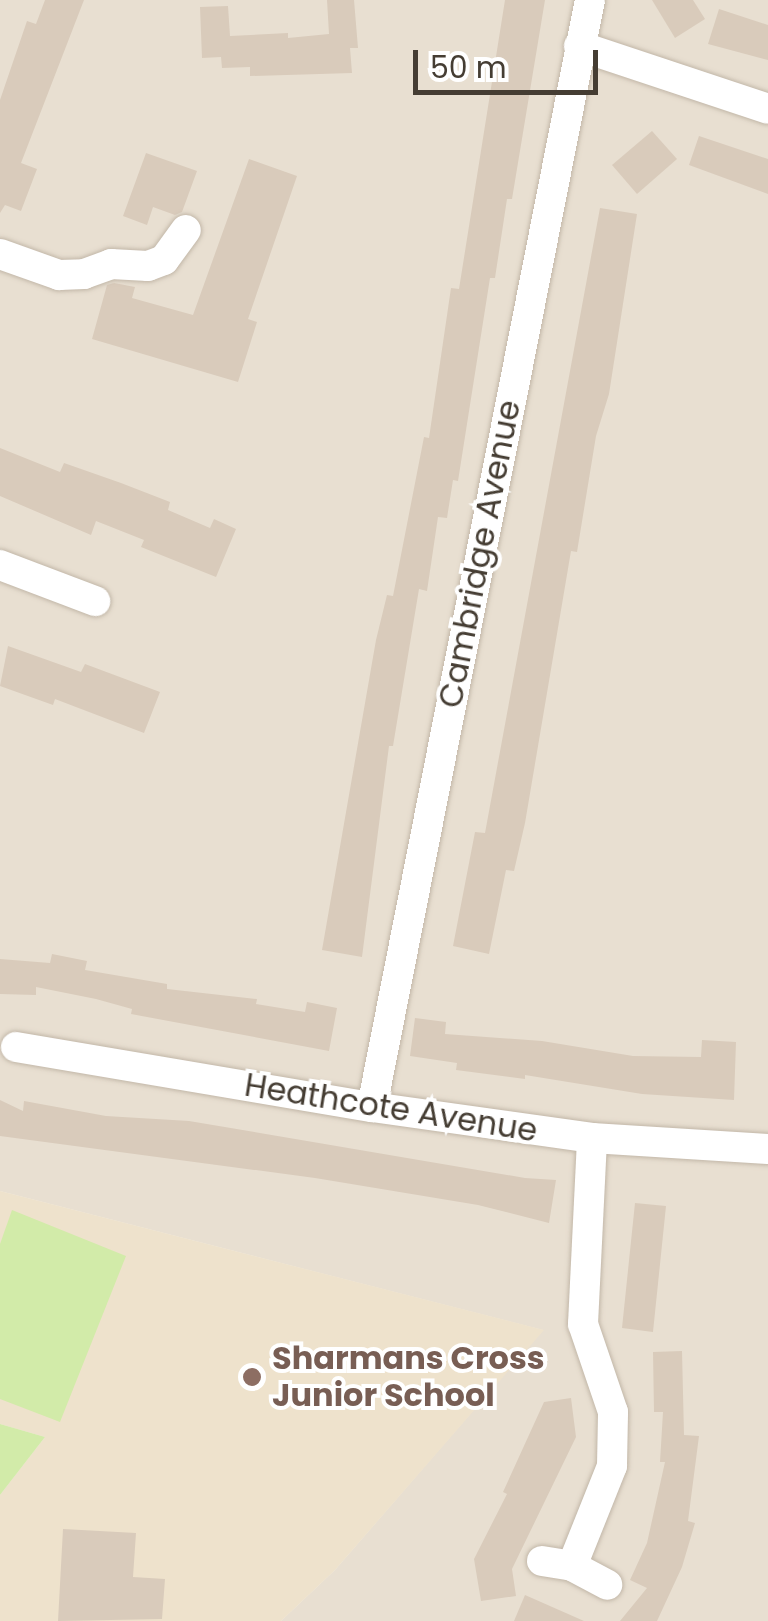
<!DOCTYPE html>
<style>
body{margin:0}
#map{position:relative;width:768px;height:1621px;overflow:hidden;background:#f3ede3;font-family:Poppins,sans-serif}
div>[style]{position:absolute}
.residential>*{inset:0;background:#e8dfd1}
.education>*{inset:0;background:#eee2cc}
.green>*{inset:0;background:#d2eba9}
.building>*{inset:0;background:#d9cbbb}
.roads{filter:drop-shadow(0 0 2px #c2b7a8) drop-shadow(0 0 2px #c2b7a8)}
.street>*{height:30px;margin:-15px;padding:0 15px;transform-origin:15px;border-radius:15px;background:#fff}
.dots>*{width:28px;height:28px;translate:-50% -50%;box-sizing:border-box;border:5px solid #fff;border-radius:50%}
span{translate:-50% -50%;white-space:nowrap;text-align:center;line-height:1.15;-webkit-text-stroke:8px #fff;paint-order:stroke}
.street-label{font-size:32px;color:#453d33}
.education-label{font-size:32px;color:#785e54;font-weight:700}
.left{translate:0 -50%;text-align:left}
.scale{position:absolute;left:413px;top:50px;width:185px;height:45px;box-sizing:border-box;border:5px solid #453d33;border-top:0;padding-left:12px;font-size:30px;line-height:35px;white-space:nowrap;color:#453d33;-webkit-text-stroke:8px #fff;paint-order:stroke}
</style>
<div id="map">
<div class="residential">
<i style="clip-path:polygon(0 0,768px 0,768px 1621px,281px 1621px,335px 1570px,543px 1330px,0 1191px)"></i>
</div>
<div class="education">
<i style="clip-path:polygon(0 1191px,544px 1330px,335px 1570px,281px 1621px,0 1621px,0 1495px,45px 1437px,0 1424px)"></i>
</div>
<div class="green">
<i style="clip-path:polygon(12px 1210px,126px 1256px,60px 1422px,0 1399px,0 1244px)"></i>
<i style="clip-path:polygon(0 1424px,45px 1437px,0 1495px)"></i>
</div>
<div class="building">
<i style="clip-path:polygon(45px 0,84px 0,21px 163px,37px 169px,21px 211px,5px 205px,0 213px,0 100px,27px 21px,36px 24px)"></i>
<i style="clip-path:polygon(327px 0,354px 0,358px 48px,350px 48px,352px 73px,250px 76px,250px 67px,222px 68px,221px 57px,202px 58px,200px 7px,228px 6px,230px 36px,288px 33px,288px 38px,329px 34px)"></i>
<i style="clip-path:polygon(505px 0,545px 0,512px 199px,507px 199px,495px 278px,490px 278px,458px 481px,453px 480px,447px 518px,438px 517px,427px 591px,419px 589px,393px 746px,389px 746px,362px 957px,322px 950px,376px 640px,387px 595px,393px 596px,424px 437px,429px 438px,451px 288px,459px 289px)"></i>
<i style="clip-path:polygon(652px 0,693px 0,705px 19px,675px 38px)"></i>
<i style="clip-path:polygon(719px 9px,768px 25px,768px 60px,708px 44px)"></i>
<i style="clip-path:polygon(652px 131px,677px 159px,637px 194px,612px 165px)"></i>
<i style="clip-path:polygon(699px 136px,768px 159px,768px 194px,689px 165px)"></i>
<i style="clip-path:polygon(146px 153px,197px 171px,182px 212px,175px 215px,153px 207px,147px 225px,123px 216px)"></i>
<i style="clip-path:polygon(249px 159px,297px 176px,248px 319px,257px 322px,238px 382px,92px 339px,107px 285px,114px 283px,135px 287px,132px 298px,193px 315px)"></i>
<i style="clip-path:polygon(600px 208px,637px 214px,609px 394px,596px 436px,577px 552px,571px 551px,525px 823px,514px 871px,506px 870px,489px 954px,453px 946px,475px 832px,485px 833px)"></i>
<i style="clip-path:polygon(0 448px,60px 472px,64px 463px,121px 483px,170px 502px,168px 510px,210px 528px,214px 519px,236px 529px,216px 577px,141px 547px,144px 540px,96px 521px,91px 535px,0 496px)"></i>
<i style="clip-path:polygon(8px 646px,81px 672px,85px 664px,160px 692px,144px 733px,55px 699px,53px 705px,0 686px)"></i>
<i style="clip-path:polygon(52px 954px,87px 961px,85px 970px,167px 984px,167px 989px,257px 999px,256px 1004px,305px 1012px,307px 1002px,337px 1008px,329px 1051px,131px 1014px,132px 1009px,96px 999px,36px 987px,36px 995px,0 994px,0 959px,50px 963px)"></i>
<i style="clip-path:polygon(415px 1018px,446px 1022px,445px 1034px,542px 1041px,633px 1056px,701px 1057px,702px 1040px,736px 1042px,734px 1100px,642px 1094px,525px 1075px,525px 1079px,456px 1070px,457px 1063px,410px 1056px)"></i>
<i style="clip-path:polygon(0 1100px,23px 1111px,24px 1101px,106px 1116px,189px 1121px,525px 1178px,556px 1180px,549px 1223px,478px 1205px,315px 1178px,0 1136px)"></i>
<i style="clip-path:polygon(635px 1203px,666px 1206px,653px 1332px,622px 1328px)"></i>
<i style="clip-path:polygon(682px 1351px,684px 1435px,699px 1436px,688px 1521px,695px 1523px,682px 1567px,657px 1621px,620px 1621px,647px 1588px,630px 1580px,647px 1543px,665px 1462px,660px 1462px,663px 1412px,654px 1412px,653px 1352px)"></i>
<i style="clip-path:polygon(571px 1398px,576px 1437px,512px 1569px,516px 1596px,481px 1601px,474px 1559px,507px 1494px,503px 1492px,544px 1402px)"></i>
<i style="clip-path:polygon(63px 1529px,136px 1533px,133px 1577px,165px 1579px,162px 1619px,58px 1621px)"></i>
<i style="clip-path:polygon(525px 1595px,584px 1621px,514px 1621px)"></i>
</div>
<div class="roads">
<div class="street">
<i style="left:579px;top:46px;width:199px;rotate:18.4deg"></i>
<i style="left:0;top:254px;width:63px;rotate:19.6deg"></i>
<i style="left:59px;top:275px;width:25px;rotate:-2deg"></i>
<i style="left:84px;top:274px;width:29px;rotate:-20deg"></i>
<i style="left:111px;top:264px;width:37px;rotate:3deg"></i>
<i style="left:148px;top:266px;width:17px;rotate:-21deg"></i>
<i style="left:164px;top:260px;width:37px;rotate:-54deg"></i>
<i style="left:0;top:565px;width:102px;rotate:20.8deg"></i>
<i style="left:16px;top:1047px;width:361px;rotate:9.6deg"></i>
<i style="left:372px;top:1107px;width:222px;rotate:8deg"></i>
<i style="left:592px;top:1138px;width:176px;rotate:3.6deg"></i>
<i style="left:372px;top:1107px;width:1128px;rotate:-78.86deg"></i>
<i style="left:542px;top:1561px;width:30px;rotate:9deg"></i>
<i style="left:572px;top:1566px;width:40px;rotate:28deg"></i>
<i style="left:572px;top:1566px;width:108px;rotate:-68.2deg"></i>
<i style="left:612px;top:1466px;width:54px;rotate:-88.9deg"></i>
<i style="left:613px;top:1412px;width:93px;rotate:-108.8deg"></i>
<i style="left:583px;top:1324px;width:186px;rotate:-87.2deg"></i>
</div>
</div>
<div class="dots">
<i style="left:252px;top:1377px;background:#8d6e63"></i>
</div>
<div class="street-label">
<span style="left:480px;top:554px;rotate:-79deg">Cambridge Avenue</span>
<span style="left:391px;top:1108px;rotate:9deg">Heathcote Avenue</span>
</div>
<div class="education-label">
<span class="left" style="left:272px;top:1377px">Sharmans Cross<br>Junior School</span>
</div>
<div class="scale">50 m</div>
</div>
